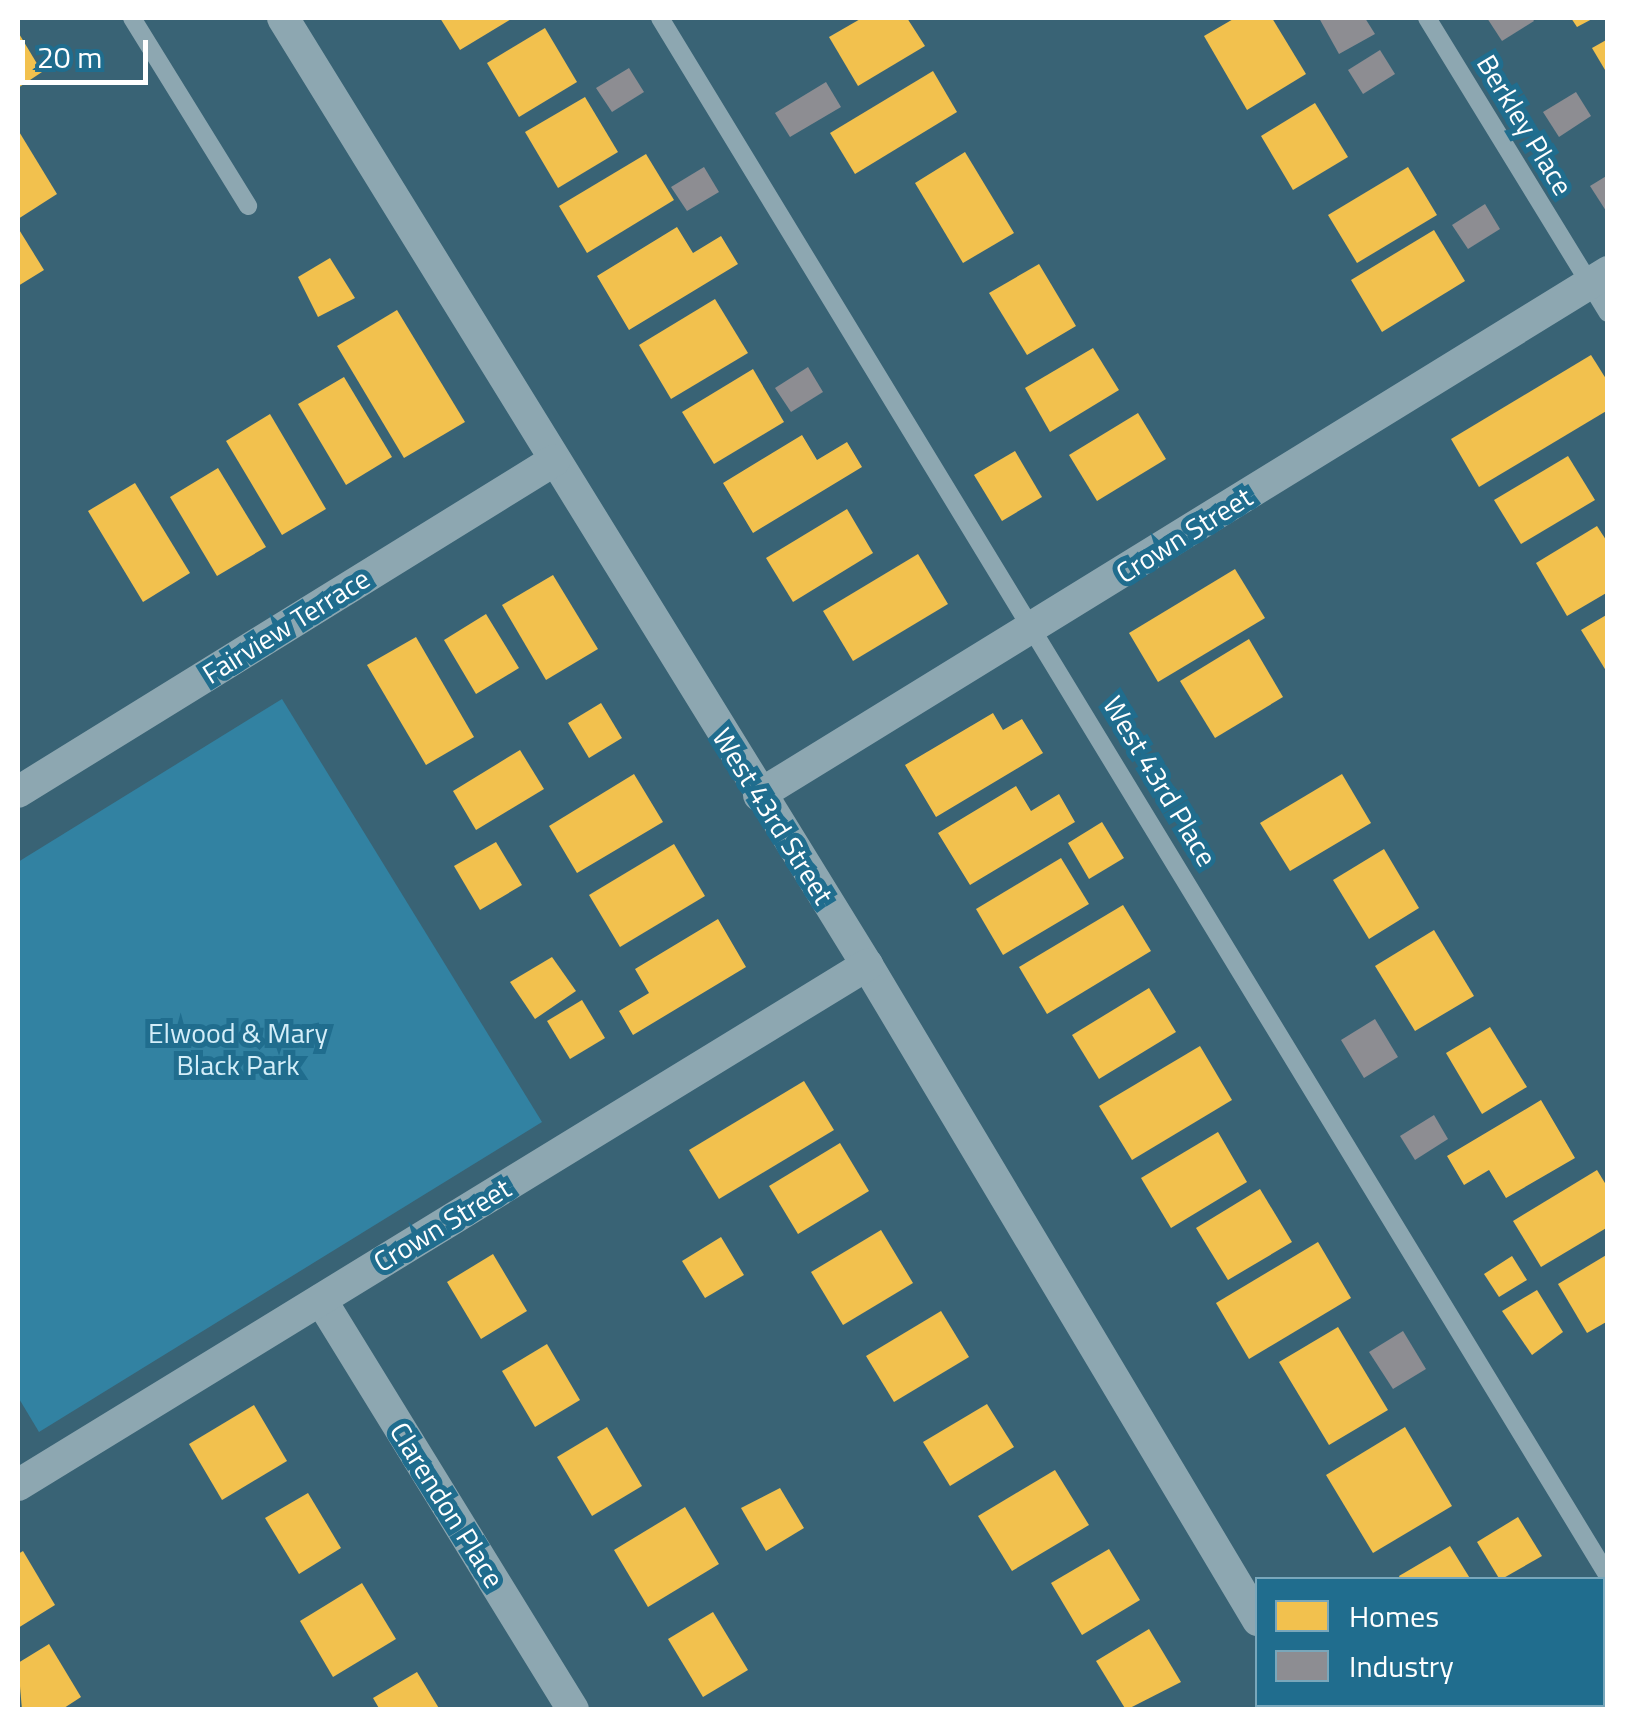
<!DOCTYPE html>
<style>
body{margin:0}
#map{position:relative;width:1625px;height:1727px;overflow:hidden;background:#396375;font-family:"Titillium Web",sans-serif}
div>[style]{position:absolute}
.green>*{inset:0;background:#3282a2}
.homes>*{inset:0;background:#f2c14e}
.industry>*{inset:0;background:#8d8d92}
.lane>*{height:18px;margin:-9px;padding:0 9px;transform-origin:9px;border-radius:9px;background:#8da7b1}
.street>*{height:32px;margin:-16px;padding:0 16px;transform-origin:16px;border-radius:16px;background:#8da7b1}
.secondary>*{height:48px;margin:-24px;padding:0 24px;transform-origin:24px;border-radius:24px;background:#88a3ad}
span{translate:-50% -50%;white-space:nowrap;text-align:center;line-height:1.15;-webkit-text-stroke:10px #206d8e;paint-order:stroke}
.street-label{font-size:28px;color:#fff}
.park-label{font-size:28px;color:#d4eef9}
.frame{position:absolute;inset:0;border:20px solid #fff;pointer-events:none}
.legend{position:absolute;left:1255px;top:1577px;width:350px;height:130px;box-sizing:border-box;background:#206d8e;border:2px solid #79a7bb;margin:0;padding:12px 18px;list-style:none;font-size:30px;color:#fff}
.legend li{display:flex;align-items:center;gap:20px;height:50px}
.legend b{width:50px;border:2px solid #79a7bb}
.scale{position:absolute;left:20px;top:40px;width:128px;height:45px;box-sizing:border-box;border:5px solid #fff;border-top:0;padding-left:12px;font-size:30px;line-height:35px;white-space:nowrap;color:#fff;-webkit-text-stroke:8px #206d8e;paint-order:stroke}
</style>
<div id="map">
<div class="green">
<i style="clip-path:polygon(282px 699px,542px 1122px,39px 1432px,18px 1397px,18px 862px)"></i>
</div>
<div class="homes">
<i style="clip-path:polygon(440px 18px,513px 18px,460px 50px)"></i>
<i style="clip-path:polygon(862px 18px,907px 18px,925px 46px,858px 86px,829px 37px)"></i>
<i style="clip-path:polygon(1235px 18px,1272px 18px,1306px 74px,1247px 110px,1204px 36px)"></i>
<i style="clip-path:polygon(1571px 18px,1594px 18px,1577px 27px)"></i>
<i style="clip-path:polygon(545px 28px,577px 82px,519px 117px,487px 63px)"></i>
<i style="clip-path:polygon(18px 32px,42px 72px,18px 88px)"></i>
<i style="clip-path:polygon(1608px 39px,1608px 75px,1592px 48px)"></i>
<i style="clip-path:polygon(933px 71px,957px 112px,855px 174px,830px 133px)"></i>
<i style="clip-path:polygon(585px 97px,618px 152px,558px 188px,525px 132px)"></i>
<i style="clip-path:polygon(1315px 103px,1348px 157px,1293px 190px,1261px 136px)"></i>
<i style="clip-path:polygon(18px 130px,57px 194px,18px 219px)"></i>
<i style="clip-path:polygon(965px 152px,1014px 233px,963px 263px,915px 183px)"></i>
<i style="clip-path:polygon(646px 154px,674px 200px,587px 253px,559px 206px)"></i>
<i style="clip-path:polygon(1408px 167px,1437px 215px,1357px 263px,1328px 215px)"></i>
<i style="clip-path:polygon(677px 227px,693px 253px,721px 236px,738px 264px,629px 330px,597px 276px)"></i>
<i style="clip-path:polygon(18px 228px,44px 270px,18px 286px)"></i>
<i style="clip-path:polygon(1434px 230px,1465px 281px,1382px 332px,1351px 280px)"></i>
<i style="clip-path:polygon(330px 258px,355px 298px,318px 317px,298px 277px)"></i>
<i style="clip-path:polygon(1039px 264px,1076px 326px,1027px 355px,989px 293px)"></i>
<i style="clip-path:polygon(715px 299px,748px 353px,671px 399px,639px 345px)"></i>
<i style="clip-path:polygon(397px 310px,465px 422px,404px 458px,337px 346px)"></i>
<i style="clip-path:polygon(1093px 348px,1119px 390px,1050px 432px,1025px 388px)"></i>
<i style="clip-path:polygon(1591px 355px,1608px 382px,1608px 410px,1479px 487px,1451px 439px)"></i>
<i style="clip-path:polygon(753px 369px,784px 422px,714px 464px,682px 412px)"></i>
<i style="clip-path:polygon(344px 377px,392px 457px,346px 485px,298px 404px)"></i>
<i style="clip-path:polygon(1138px 413px,1166px 459px,1097px 501px,1069px 455px)"></i>
<i style="clip-path:polygon(270px 414px,326px 509px,282px 535px,226px 441px)"></i>
<i style="clip-path:polygon(802px 435px,817px 460px,847px 442px,862px 467px,753px 533px,723px 483px)"></i>
<i style="clip-path:polygon(1015px 451px,1042px 497px,1002px 521px,974px 475px)"></i>
<i style="clip-path:polygon(1568px 456px,1595px 500px,1521px 544px,1494px 500px)"></i>
<i style="clip-path:polygon(218px 468px,266px 547px,217px 576px,170px 497px)"></i>
<i style="clip-path:polygon(135px 483px,190px 573px,143px 602px,88px 511px)"></i>
<i style="clip-path:polygon(847px 509px,873px 553px,793px 602px,766px 558px)"></i>
<i style="clip-path:polygon(1597px 526px,1608px 543px,1608px 592px,1567px 616px,1536px 563px)"></i>
<i style="clip-path:polygon(918px 554px,948px 604px,853px 661px,823px 611px)"></i>
<i style="clip-path:polygon(1235px 569px,1265px 618px,1158px 682px,1129px 633px)"></i>
<i style="clip-path:polygon(553px 575px,598px 649px,546px 680px,502px 605px)"></i>
<i style="clip-path:polygon(486px 614px,519px 668px,476px 694px,444px 640px)"></i>
<i style="clip-path:polygon(1608px 614px,1608px 674px,1581px 630px)"></i>
<i style="clip-path:polygon(416px 637px,474px 737px,426px 765px,367px 665px)"></i>
<i style="clip-path:polygon(1249px 639px,1283px 697px,1215px 738px,1180px 681px)"></i>
<i style="clip-path:polygon(601px 703px,622px 738px,589px 758px,568px 723px)"></i>
<i style="clip-path:polygon(993px 713px,1003px 730px,1022px 719px,1043px 753px,936px 817px,905px 765px)"></i>
<i style="clip-path:polygon(520px 750px,544px 789px,476px 830px,453px 791px)"></i>
<i style="clip-path:polygon(634px 774px,663px 822px,577px 873px,549px 826px)"></i>
<i style="clip-path:polygon(1342px 774px,1371px 823px,1290px 871px,1260px 823px)"></i>
<i style="clip-path:polygon(1016px 786px,1031px 811px,1059px 794px,1075px 822px,970px 885px,938px 833px)"></i>
<i style="clip-path:polygon(1102px 822px,1124px 858px,1089px 879px,1068px 843px)"></i>
<i style="clip-path:polygon(496px 842px,522px 885px,480px 910px,454px 866px)"></i>
<i style="clip-path:polygon(674px 844px,705px 896px,620px 947px,589px 895px)"></i>
<i style="clip-path:polygon(1384px 849px,1419px 908px,1369px 939px,1333px 880px)"></i>
<i style="clip-path:polygon(1061px 858px,1089px 904px,1003px 955px,976px 909px)"></i>
<i style="clip-path:polygon(1123px 905px,1151px 951px,1047px 1014px,1019px 967px)"></i>
<i style="clip-path:polygon(718px 919px,746px 967px,633px 1035px,619px 1011px,649px 993px,635px 969px)"></i>
<i style="clip-path:polygon(1434px 930px,1474px 996px,1415px 1031px,1375px 966px)"></i>
<i style="clip-path:polygon(552px 957px,576px 991px,535px 1019px,510px 982px)"></i>
<i style="clip-path:polygon(1149px 988px,1176px 1032px,1099px 1079px,1072px 1035px)"></i>
<i style="clip-path:polygon(582px 1000px,605px 1038px,570px 1059px,547px 1021px)"></i>
<i style="clip-path:polygon(1490px 1027px,1527px 1087px,1482px 1114px,1446px 1053px)"></i>
<i style="clip-path:polygon(1200px 1046px,1232px 1100px,1132px 1160px,1099px 1106px)"></i>
<i style="clip-path:polygon(804px 1081px,834px 1130px,719px 1199px,689px 1150px)"></i>
<i style="clip-path:polygon(1541px 1100px,1575px 1158px,1506px 1198px,1489px 1170px,1464px 1185px,1447px 1156px)"></i>
<i style="clip-path:polygon(1218px 1132px,1247px 1182px,1171px 1228px,1141px 1178px)"></i>
<i style="clip-path:polygon(840px 1143px,869px 1191px,798px 1234px,769px 1186px)"></i>
<i style="clip-path:polygon(1597px 1170px,1608px 1188px,1608px 1227px,1541px 1267px,1513px 1221px)"></i>
<i style="clip-path:polygon(1260px 1189px,1292px 1242px,1228px 1280px,1196px 1228px)"></i>
<i style="clip-path:polygon(881px 1230px,913px 1283px,843px 1325px,811px 1272px)"></i>
<i style="clip-path:polygon(721px 1237px,744px 1275px,705px 1298px,682px 1261px)"></i>
<i style="clip-path:polygon(1318px 1242px,1351px 1298px,1249px 1359px,1216px 1303px)"></i>
<i style="clip-path:polygon(493px 1254px,527px 1311px,481px 1339px,447px 1282px)"></i>
<i style="clip-path:polygon(1608px 1254px,1608px 1321px,1587px 1333px,1558px 1284px)"></i>
<i style="clip-path:polygon(1512px 1256px,1527px 1280px,1499px 1297px,1484px 1274px)"></i>
<i style="clip-path:polygon(1537px 1290px,1563px 1332px,1532px 1355px,1502px 1311px)"></i>
<i style="clip-path:polygon(941px 1311px,969px 1357px,894px 1402px,866px 1356px)"></i>
<i style="clip-path:polygon(1338px 1327px,1388px 1410px,1329px 1445px,1279px 1362px)"></i>
<i style="clip-path:polygon(547px 1344px,580px 1400px,535px 1427px,502px 1371px)"></i>
<i style="clip-path:polygon(987px 1404px,1014px 1447px,950px 1486px,923px 1442px)"></i>
<i style="clip-path:polygon(254px 1405px,287px 1461px,222px 1500px,189px 1444px)"></i>
<i style="clip-path:polygon(607px 1427px,642px 1486px,592px 1516px,557px 1457px)"></i>
<i style="clip-path:polygon(1405px 1427px,1452px 1506px,1373px 1553px,1326px 1475px)"></i>
<i style="clip-path:polygon(1055px 1470px,1089px 1525px,1012px 1571px,978px 1516px)"></i>
<i style="clip-path:polygon(780px 1488px,804px 1528px,766px 1551px,741px 1508px)"></i>
<i style="clip-path:polygon(308px 1493px,341px 1548px,299px 1574px,265px 1518px)"></i>
<i style="clip-path:polygon(685px 1507px,719px 1564px,648px 1607px,614px 1550px)"></i>
<i style="clip-path:polygon(1518px 1517px,1542px 1556px,1500px 1580px,1477px 1542px)"></i>
<i style="clip-path:polygon(1450px 1546px,1471px 1580px,1401px 1580px,1399px 1576px)"></i>
<i style="clip-path:polygon(1109px 1549px,1140px 1600px,1082px 1635px,1051px 1583px)"></i>
<i style="clip-path:polygon(23px 1551px,55px 1605px,18px 1628px,18px 1554px)"></i>
<i style="clip-path:polygon(362px 1583px,396px 1639px,333px 1677px,300px 1621px)"></i>
<i style="clip-path:polygon(713px 1612px,748px 1670px,703px 1697px,668px 1639px)"></i>
<i style="clip-path:polygon(1149px 1629px,1181px 1682px,1126px 1710px,1096px 1661px)"></i>
<i style="clip-path:polygon(49px 1644px,81px 1697px,61px 1710px,22px 1710px,18px 1663px)"></i>
<i style="clip-path:polygon(417px 1672px,440px 1710px,380px 1710px,373px 1698px)"></i>
</div>
<div class="industry">
<i style="clip-path:polygon(1319px 18px,1365px 18px,1375px 34px,1339px 54px)"></i>
<i style="clip-path:polygon(1487px 18px,1532px 18px,1534px 21px,1502px 41px)"></i>
<i style="clip-path:polygon(1380px 50px,1395px 74px,1363px 94px,1348px 70px)"></i>
<i style="clip-path:polygon(629px 68px,644px 92px,612px 112px,596px 88px)"></i>
<i style="clip-path:polygon(826px 82px,841px 107px,790px 137px,775px 113px)"></i>
<i style="clip-path:polygon(1576px 92px,1591px 116px,1559px 137px,1543px 112px)"></i>
<i style="clip-path:polygon(704px 167px,719px 192px,687px 211px,671px 187px)"></i>
<i style="clip-path:polygon(1608px 175px,1608px 214px,1590px 186px)"></i>
<i style="clip-path:polygon(1485px 204px,1500px 229px,1468px 249px,1452px 225px)"></i>
<i style="clip-path:polygon(808px 367px,823px 392px,791px 412px,775px 388px)"></i>
<i style="clip-path:polygon(1375px 1019px,1398px 1057px,1364px 1078px,1341px 1040px)"></i>
<i style="clip-path:polygon(1434px 1115px,1448px 1139px,1415px 1160px,1400px 1136px)"></i>
<i style="clip-path:polygon(1403px 1331px,1426px 1369px,1393px 1389px,1369px 1352px)"></i>
</div>
<div class="lane">
<i style="left:132px;top:18px;width:221px;rotate:58.3deg"></i>
<i style="left:660px;top:18px;width:1824px;rotate:58.68deg"></i>
<i style="left:1427px;top:18px;width:346px;rotate:58.5deg"></i>
</div>
<div class="street">
<i style="left:283px;top:18px;width:1113px;rotate:58.34deg"></i>
<i style="left:867px;top:965px;width:763px;rotate:59.17deg"></i>
<i style="left:18px;top:792px;width:631px;rotate:-31.73deg"></i>
<i style="left:759px;top:795px;width:997px;rotate:-31.63deg"></i>
<i style="left:321px;top:1300px;width:481px;rotate:58.4deg"></i>
<i style="left:18px;top:1485px;width:996px;rotate:-31.49deg"></i>
<i style="left:1308px;top:1704px;width:7px;rotate:63deg"></i>
</div>
<div class="secondary">
<i style="left:1598px;top:1710px;width:12px;rotate:-31deg"></i>
</div>
<div class="street-label">
<span style="left:1525px;top:125px;rotate:59deg">Berkley Place</span>
<span style="left:1184px;top:535px;rotate:-32deg">Crown Street</span>
<span style="left:286px;top:626px;rotate:-32deg">Fairview Terrace</span>
<span style="left:1160px;top:781px;rotate:59deg">West 43rd Place</span>
<span style="left:773px;top:816px;rotate:58deg">West 43rd Street</span>
<span style="left:442px;top:1225px;rotate:-31deg">Crown Street</span>
<span style="left:447px;top:1505px;rotate:58deg">Clarendon Place</span>
</div>
<div class="park-label">
<span style="left:238px;top:1049px">Elwood &amp; Mary<br>Black Park</span>
</div>
<div class="frame"></div>
<ul class="legend">
<li><b style="height:28px;background:#f2c14e"></b>Homes</li>
<li><b style="height:28px;background:#8d8d92"></b>Industry</li>
</ul>
<div class="scale">20 m</div>
</div>
